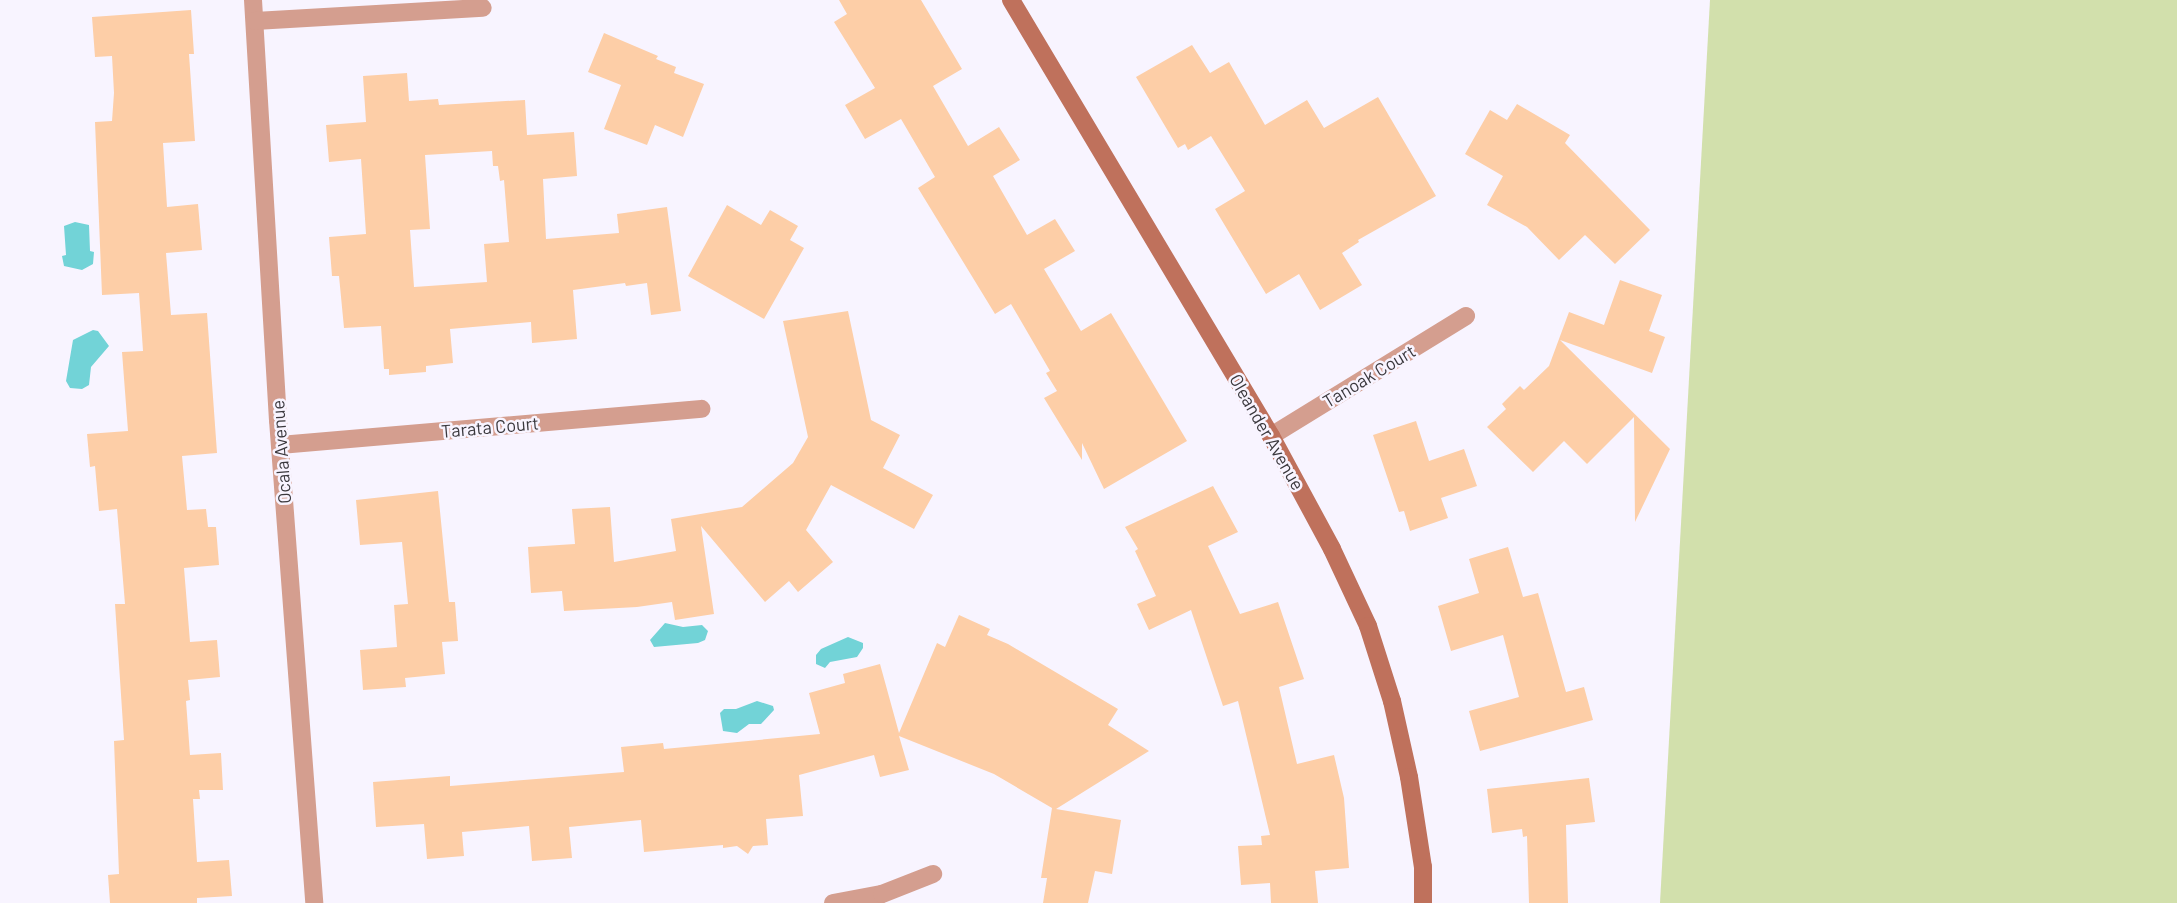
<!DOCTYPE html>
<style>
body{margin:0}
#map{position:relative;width:2177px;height:903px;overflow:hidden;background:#f8f4ff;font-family:Barlow,sans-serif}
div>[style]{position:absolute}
.green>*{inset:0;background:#d2e0ac}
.water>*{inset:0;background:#72d3d7}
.building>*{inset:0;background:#fdcea7}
.street>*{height:18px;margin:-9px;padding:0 9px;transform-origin:9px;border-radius:9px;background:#d49e8f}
.secondary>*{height:18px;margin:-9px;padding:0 9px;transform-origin:9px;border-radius:9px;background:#bf715c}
span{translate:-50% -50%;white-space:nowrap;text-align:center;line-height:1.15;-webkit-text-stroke:5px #f8f4ff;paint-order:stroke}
.street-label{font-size:18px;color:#3a383d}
</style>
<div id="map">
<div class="green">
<i style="clip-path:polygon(1710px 0,2177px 0,2177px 903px,1660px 903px)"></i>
</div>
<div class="water">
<i style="clip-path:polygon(75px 222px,89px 225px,90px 251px,94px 252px,93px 264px,82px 270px,64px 266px,62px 256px,66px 255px,64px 226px)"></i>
<i style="clip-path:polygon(93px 330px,98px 331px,109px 346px,91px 367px,89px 385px,82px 389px,70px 388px,66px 381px,73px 340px)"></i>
<i style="clip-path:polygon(665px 623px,683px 627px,702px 625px,708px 631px,705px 640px,698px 643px,654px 647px,650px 640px)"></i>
<i style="clip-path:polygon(848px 637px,863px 643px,863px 648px,857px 657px,830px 662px,825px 668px,816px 664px,816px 655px,821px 649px)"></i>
<i style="clip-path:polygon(757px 701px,773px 706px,774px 710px,761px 724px,749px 724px,737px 733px,723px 731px,720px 713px,724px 709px,736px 709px)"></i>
</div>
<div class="building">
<i style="clip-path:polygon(839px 0,921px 0,962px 69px,933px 86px,968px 146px,999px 127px,1020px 160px,993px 176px,1027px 235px,1055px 219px,1075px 251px,1044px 269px,1081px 331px,1111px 313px,1187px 441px,1104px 489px,1082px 443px,1082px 460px,1044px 398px,1057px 391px,1046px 373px,1050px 371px,1011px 304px,995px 314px,918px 188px,935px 177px,901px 119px,865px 139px,845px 105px,875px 88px,834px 22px,847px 14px)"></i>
<i style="clip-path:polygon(191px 10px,194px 54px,189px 54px,195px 141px,163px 143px,167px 207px,198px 204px,202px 250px,166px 253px,171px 315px,207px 313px,217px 453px,182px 456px,187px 510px,206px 509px,208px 527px,216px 527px,219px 565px,184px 568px,190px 642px,217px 640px,220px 677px,188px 680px,190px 700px,186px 701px,190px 755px,221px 753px,223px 790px,199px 790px,200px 799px,193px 799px,197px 862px,229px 860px,232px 896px,197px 898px,197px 903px,110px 903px,108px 875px,119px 874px,114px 741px,124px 740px,115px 604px,125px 604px,117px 509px,99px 511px,95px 466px,90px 467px,87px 434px,128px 431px,122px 352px,143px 351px,139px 293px,102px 295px,95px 122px,112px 121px,114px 93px,112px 56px,95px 57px,92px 17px)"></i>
<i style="clip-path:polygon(604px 33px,658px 56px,656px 59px,676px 67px,674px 73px,704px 84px,683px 137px,655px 125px,647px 145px,604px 129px,621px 85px,588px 72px)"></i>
<i style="clip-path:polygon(1192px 45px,1210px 73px,1229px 62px,1265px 125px,1307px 100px,1324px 128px,1378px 97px,1436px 196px,1358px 240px,1359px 242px,1342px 253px,1362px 285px,1320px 310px,1299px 274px,1266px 294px,1215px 209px,1245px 191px,1211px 136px,1188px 150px,1185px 144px,1178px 148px,1136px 77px)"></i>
<i style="clip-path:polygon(evenodd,407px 73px,409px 101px,438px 99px,439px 105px,525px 100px,527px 135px,574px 132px,577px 176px,543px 179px,546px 239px,619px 233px,617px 214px,667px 207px,681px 311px,651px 315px,647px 283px,626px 286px,625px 283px,573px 290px,577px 339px,532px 343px,531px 322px,450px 329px,453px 363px,426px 366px,426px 372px,389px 375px,389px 369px,384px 369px,381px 326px,344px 328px,339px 276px,332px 276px,329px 237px,366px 234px,361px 159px,329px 162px,326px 125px,366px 122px,363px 76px,407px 73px,492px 151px,493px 166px,498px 166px,500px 181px,504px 180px,509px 242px,484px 244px,487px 282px,414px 287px,410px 230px,430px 229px,425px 155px,492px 151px)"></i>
<i style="clip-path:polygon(1517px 104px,1570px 135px,1565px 143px,1650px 230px,1615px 264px,1585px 235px,1559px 260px,1527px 227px,1487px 205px,1503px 176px,1465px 154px,1490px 110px,1507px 120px)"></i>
<i style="clip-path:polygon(727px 205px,761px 225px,770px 210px,798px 226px,790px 240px,804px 248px,764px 319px,688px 276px)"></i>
<i style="clip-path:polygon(1620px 280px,1662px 295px,1649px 331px,1665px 337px,1652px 373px,1560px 340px,1670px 449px,1635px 522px,1634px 417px,1587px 464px,1564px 441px,1533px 472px,1487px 427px,1506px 409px,1502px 404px,1520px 386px,1524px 390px,1549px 366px,1569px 312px,1604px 325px)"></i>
<i style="clip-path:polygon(848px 311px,871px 420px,900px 435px,883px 468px,933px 495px,914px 529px,831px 485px,806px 530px,833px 562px,798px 592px,789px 581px,765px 602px,701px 526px,714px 614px,675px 620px,672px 602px,637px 607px,564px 611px,562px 591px,531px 593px,528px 547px,575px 544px,572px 509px,610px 507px,614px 562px,676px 551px,671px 519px,742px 507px,793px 463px,808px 437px,783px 321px)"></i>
<i style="clip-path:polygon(1416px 421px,1429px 461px,1464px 449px,1477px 486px,1441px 498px,1448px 518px,1410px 531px,1404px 511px,1399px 512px,1373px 435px)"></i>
<i style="clip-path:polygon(1213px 486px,1238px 532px,1208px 546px,1240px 614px,1278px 602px,1304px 679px,1279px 687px,1297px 764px,1334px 755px,1344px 798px,1349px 868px,1315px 871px,1318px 903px,1271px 903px,1270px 883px,1241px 885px,1238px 846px,1262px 845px,1261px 836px,1270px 835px,1238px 701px,1223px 706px,1191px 610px,1149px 630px,1137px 604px,1156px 596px,1135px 551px,1138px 549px,1125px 527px)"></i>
<i style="clip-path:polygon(438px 491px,449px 602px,455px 602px,458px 641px,442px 642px,445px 674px,405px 678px,406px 687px,363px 690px,360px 650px,397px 647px,394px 605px,408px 604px,402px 542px,360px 545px,356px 500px)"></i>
<i style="clip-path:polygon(1508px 547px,1523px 597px,1538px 593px,1566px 692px,1584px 687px,1593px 720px,1480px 751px,1469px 711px,1519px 697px,1503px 635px,1451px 651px,1438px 606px,1479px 593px,1469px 559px)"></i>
<i style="clip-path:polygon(959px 615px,990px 629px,987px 635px,1008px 644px,1118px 709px,1108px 725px,1149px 751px,1056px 809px,1121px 820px,1112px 874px,1095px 871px,1088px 903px,1043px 903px,1047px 878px,1041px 878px,1052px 808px,994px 774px,899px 736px,909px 770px,880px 777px,874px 755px,799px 775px,803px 816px,766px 819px,768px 845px,753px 846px,748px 854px,737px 846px,723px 848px,723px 845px,644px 852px,641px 820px,569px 827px,572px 858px,532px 861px,529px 826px,462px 832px,464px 856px,427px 859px,424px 824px,376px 827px,373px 782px,450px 776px,450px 786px,624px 772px,621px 747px,663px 743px,664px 749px,820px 734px,809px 693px,845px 683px,843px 674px,880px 664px,899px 733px,937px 643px,945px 647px)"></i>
<i style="clip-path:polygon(1589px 778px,1595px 822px,1566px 825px,1568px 903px,1529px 903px,1527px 836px,1523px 837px,1522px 829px,1492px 833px,1487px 789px)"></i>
</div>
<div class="street">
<i style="left:253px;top:0;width:421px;rotate:86.6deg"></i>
<i style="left:278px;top:420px;width:484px;rotate:85.7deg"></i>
<i style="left:255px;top:21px;width:228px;rotate:-3.3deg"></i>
<i style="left:1271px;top:436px;width:229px;rotate:-31.6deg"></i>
<i style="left:280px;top:445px;width:423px;rotate:-4.9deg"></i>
<i style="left:833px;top:903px;width:50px;rotate:-10.4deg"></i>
<i style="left:882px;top:894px;width:55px;rotate:-21.4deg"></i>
</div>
<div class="secondary">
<i style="left:1011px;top:0;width:508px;rotate:59.19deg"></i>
<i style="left:1271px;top:436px;width:128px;rotate:61.6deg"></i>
<i style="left:1332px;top:549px;width:85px;rotate:64.9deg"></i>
<i style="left:1368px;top:626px;width:79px;rotate:72.3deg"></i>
<i style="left:1392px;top:701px;width:78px;rotate:77.4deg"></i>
<i style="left:1409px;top:777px;width:91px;rotate:81.2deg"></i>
<i style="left:1423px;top:867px;width:36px;rotate:90deg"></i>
</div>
<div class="street-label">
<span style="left:1369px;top:376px;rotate:-31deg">Tanoak Court</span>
<span style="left:490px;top:427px;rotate:-5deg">Tarata Court</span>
<span style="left:1267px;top:432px;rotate:60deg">Oleander Avenue</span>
<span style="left:281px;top:452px;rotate:-94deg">Ocala Avenue</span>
</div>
</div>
